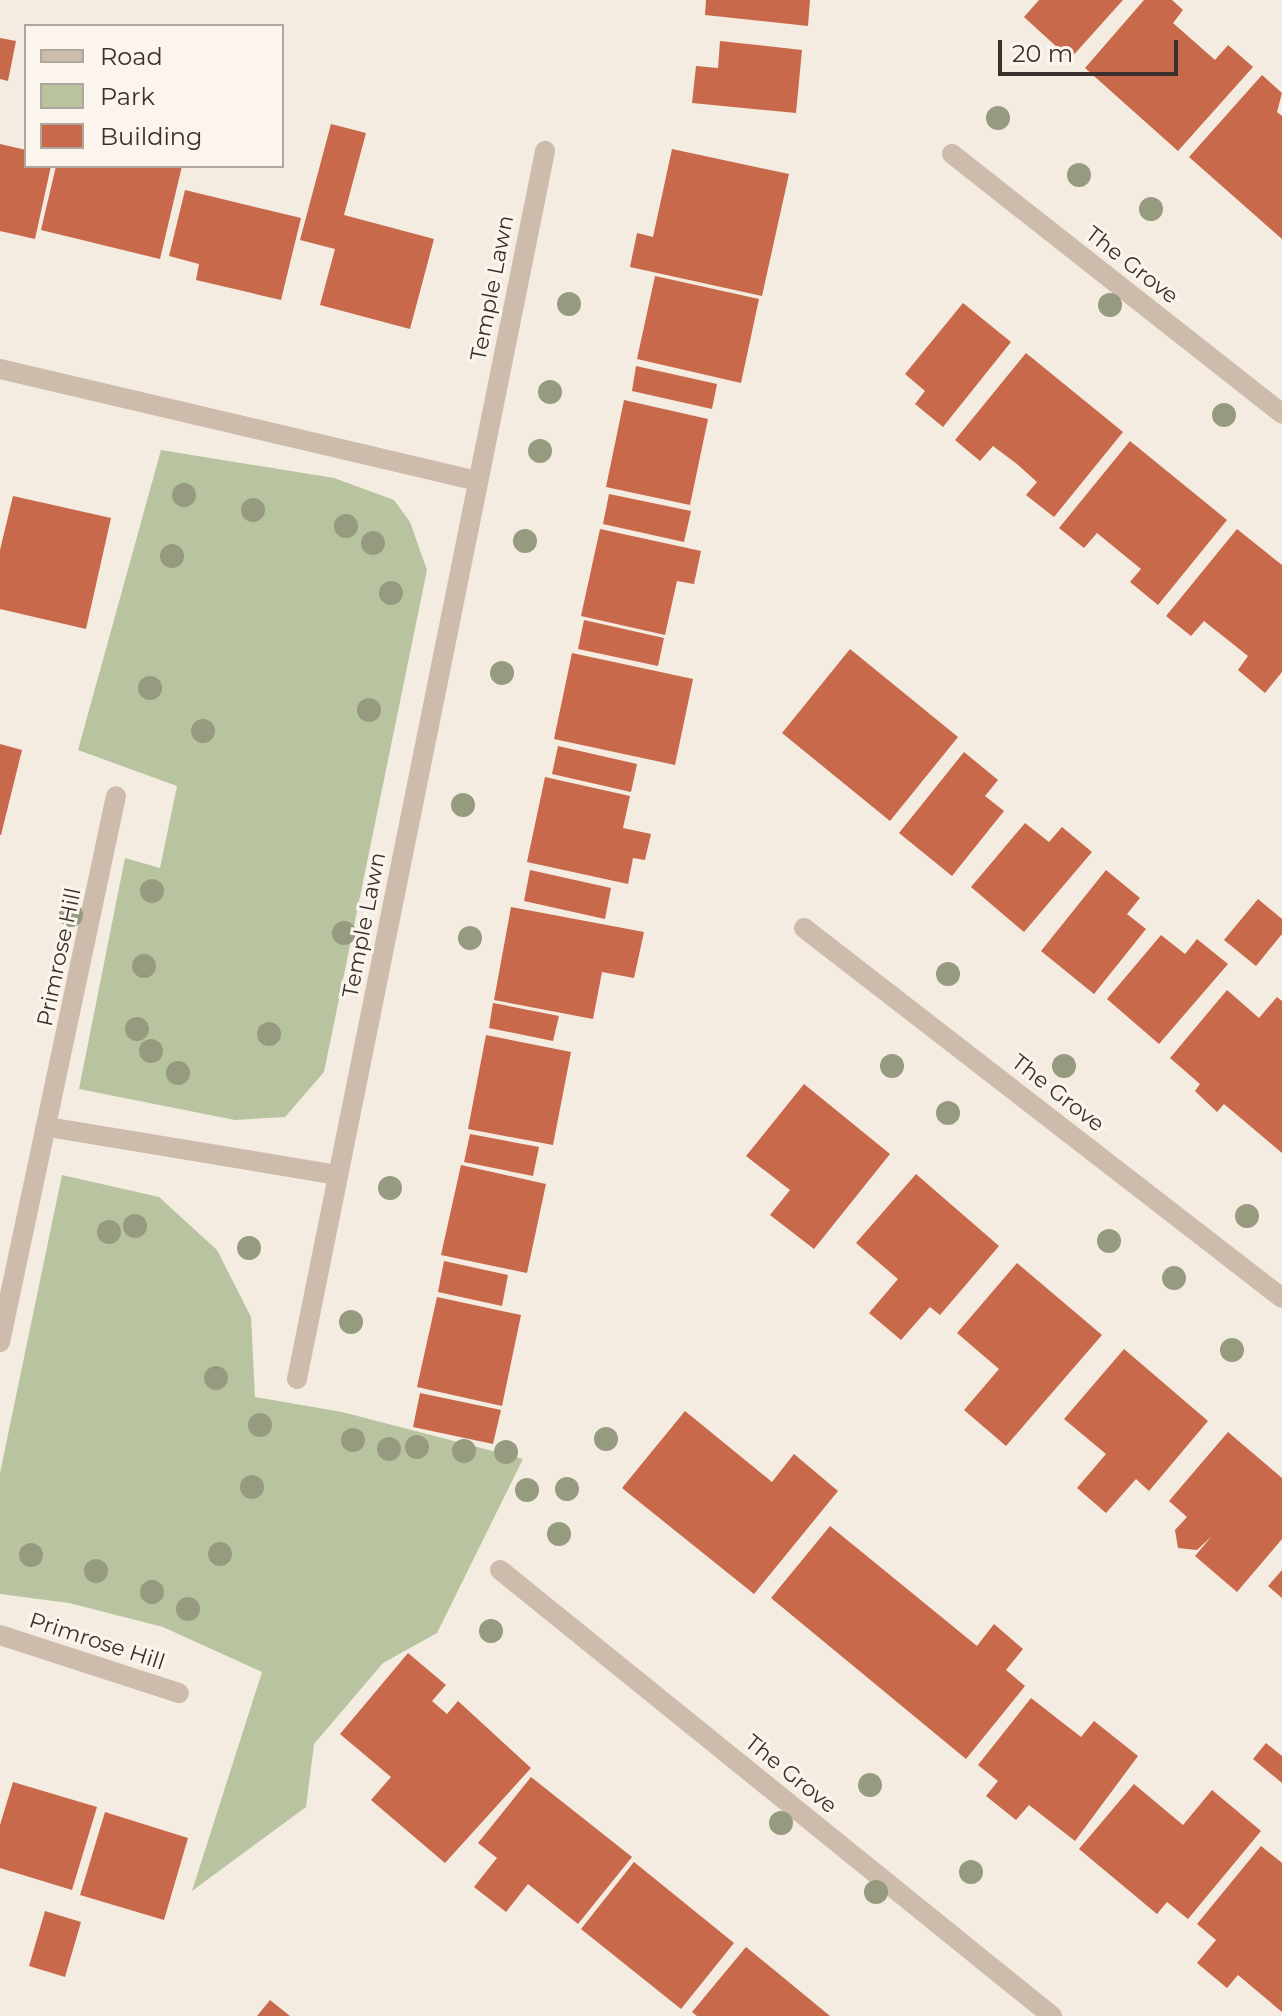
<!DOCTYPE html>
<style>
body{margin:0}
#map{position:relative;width:1282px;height:2016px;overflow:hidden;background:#f4ebe1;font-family:Montserrat,sans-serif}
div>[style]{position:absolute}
.green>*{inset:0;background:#b8c4a0}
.building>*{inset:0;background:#c8694b}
.minor>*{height:20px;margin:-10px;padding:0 10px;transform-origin:10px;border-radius:10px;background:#cdbbac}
.trees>*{width:24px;height:24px;margin:-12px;border-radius:50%;background:#969b7f}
span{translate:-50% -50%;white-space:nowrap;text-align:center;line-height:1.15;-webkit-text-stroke:6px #fbf5ee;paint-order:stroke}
.street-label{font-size:22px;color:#3b302b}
.legend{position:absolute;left:24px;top:24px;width:260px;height:144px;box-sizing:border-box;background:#fbf5ee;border:2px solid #aea6a0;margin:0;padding:10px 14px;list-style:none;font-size:24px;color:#3b302b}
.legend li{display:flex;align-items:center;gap:16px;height:40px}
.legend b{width:40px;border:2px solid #aea6a0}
.scale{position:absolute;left:998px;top:40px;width:180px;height:36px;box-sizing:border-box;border:4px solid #3b302b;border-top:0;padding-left:10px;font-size:24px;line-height:28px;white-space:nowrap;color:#3b302b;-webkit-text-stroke:6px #fbf5ee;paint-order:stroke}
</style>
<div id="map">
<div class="green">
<i style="clip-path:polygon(161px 450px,334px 478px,394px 500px,410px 522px,427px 570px,324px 1072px,285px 1117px,235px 1120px,79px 1089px,125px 858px,160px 868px,177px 786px,78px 750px)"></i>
<i style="clip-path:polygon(62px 1175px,159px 1197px,217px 1250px,251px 1317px,255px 1397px,342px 1412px,523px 1459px,437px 1633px,383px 1663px,314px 1744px,306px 1807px,192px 1891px,262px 1672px,163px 1627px,69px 1603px,0 1594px,0 1473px)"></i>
</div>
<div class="building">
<i style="clip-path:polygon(706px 0,810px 0,808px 26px,705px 15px)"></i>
<i style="clip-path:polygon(1039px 0,1123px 0,1070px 59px,1024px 17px)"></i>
<i style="clip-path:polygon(1144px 0,1172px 0,1183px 10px,1173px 23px,1215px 60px,1228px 45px,1253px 67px,1178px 151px,1085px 68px)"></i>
<i style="clip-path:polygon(0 38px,16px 41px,8px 81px,0 79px)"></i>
<i style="clip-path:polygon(720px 41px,802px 50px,796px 113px,692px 103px,696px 66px,718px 68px)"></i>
<i style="clip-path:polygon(1262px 75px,1282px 93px,1277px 112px,1282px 116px,1282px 239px,1189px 157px)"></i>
<i style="clip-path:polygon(331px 124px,366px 133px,344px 215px,434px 239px,410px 329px,320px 305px,335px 249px,300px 240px)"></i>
<i style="clip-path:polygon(0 144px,26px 150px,26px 166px,51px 166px,35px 239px,0 231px)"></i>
<i style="clip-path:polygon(672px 149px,789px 174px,762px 296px,630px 267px,637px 233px,653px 237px)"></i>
<i style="clip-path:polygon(56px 166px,182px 166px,160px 259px,41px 230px)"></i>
<i style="clip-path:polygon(185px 190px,301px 218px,281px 300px,196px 280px,199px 264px,169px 256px)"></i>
<i style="clip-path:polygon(655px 276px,759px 299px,741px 383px,637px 359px)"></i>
<i style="clip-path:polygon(963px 303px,1011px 342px,943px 427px,915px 404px,925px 391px,905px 374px)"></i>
<i style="clip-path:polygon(1026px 353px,1123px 432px,1054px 517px,1026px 495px,1037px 482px,1017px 464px,993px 446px,980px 461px,955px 440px)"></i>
<i style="clip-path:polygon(636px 366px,717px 384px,712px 409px,632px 391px)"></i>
<i style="clip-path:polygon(624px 400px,708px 419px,690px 505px,606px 487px)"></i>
<i style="clip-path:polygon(1130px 441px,1227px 520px,1158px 605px,1130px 582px,1141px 569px,1097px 533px,1084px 548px,1059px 528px)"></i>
<i style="clip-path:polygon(609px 494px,691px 511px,684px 542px,603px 524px)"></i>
<i style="clip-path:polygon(13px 496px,111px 518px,86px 629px,0 609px,0 550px)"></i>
<i style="clip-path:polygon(600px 529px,701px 551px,694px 584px,677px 581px,665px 635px,581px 616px)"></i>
<i style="clip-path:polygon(1237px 529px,1282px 565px,1282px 672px,1265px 693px,1238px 670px,1248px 656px,1204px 621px,1191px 636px,1166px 616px)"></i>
<i style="clip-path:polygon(584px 620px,664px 638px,658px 666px,578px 649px)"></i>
<i style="clip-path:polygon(850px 649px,958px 737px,890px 821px,782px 733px)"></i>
<i style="clip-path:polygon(572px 653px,693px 679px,675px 765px,554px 739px)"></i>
<i style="clip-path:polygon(0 744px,22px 750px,1px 835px,0 835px)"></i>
<i style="clip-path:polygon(558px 746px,637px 764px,631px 792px,552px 774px)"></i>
<i style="clip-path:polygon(964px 752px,998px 780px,985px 796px,1004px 811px,952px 876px,899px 833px)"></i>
<i style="clip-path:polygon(545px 777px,630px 796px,623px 828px,651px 834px,645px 860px,633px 858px,628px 884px,527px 862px)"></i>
<i style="clip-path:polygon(1025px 823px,1049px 842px,1062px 827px,1092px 852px,1024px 932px,971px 887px)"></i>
<i style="clip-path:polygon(530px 870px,611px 888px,605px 919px,524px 901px)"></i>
<i style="clip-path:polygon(1106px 870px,1140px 898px,1127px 914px,1146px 929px,1094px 994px,1041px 951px)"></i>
<i style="clip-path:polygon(1258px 899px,1282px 919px,1282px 934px,1256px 966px,1224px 940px)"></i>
<i style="clip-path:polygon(511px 907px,644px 932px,634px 978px,602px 972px,593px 1019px,494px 1000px)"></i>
<i style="clip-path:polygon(1161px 935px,1185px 954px,1197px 939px,1228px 964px,1159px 1044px,1107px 999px)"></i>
<i style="clip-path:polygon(1227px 990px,1259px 1018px,1277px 997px,1282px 1001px,1282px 1153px,1224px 1104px,1217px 1112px,1195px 1091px,1200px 1084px,1170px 1058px)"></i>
<i style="clip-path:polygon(493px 1003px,559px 1016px,553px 1041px,489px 1028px)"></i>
<i style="clip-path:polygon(486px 1035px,571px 1052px,553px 1145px,468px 1129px)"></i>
<i style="clip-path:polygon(804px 1084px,890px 1154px,814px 1249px,770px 1215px,790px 1190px,746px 1156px)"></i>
<i style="clip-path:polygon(470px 1134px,539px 1147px,533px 1176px,464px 1162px)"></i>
<i style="clip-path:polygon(461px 1165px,546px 1184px,527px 1273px,441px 1255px)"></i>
<i style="clip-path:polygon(916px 1174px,999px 1246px,940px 1315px,930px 1307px,901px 1340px,869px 1313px,898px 1279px,856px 1243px)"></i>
<i style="clip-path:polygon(444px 1261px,508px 1275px,502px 1306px,438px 1292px)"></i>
<i style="clip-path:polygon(1017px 1263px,1102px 1335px,1006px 1446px,964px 1410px,999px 1369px,957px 1333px)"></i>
<i style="clip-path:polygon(437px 1297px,521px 1315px,502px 1406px,417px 1387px)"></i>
<i style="clip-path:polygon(1124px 1349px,1208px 1421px,1149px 1491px,1136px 1479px,1106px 1513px,1077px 1488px,1106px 1454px,1064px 1419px)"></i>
<i style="clip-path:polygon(420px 1393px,501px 1410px,493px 1444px,413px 1427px)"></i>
<i style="clip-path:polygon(685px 1411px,772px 1482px,794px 1454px,838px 1491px,754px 1594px,622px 1488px)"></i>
<i style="clip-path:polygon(1228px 1432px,1282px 1478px,1282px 1539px,1237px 1592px,1195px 1556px,1211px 1537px,1197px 1550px,1178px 1548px,1175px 1530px,1187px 1517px,1169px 1501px)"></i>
<i style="clip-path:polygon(830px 1526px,977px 1646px,994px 1624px,1023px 1649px,1006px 1670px,1025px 1686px,966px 1759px,771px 1598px)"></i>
<i style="clip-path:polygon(1282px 1570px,1282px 1598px,1268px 1586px)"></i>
<i style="clip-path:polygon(408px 1653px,446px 1685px,432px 1701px,447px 1714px,458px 1701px,531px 1768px,445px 1863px,371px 1800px,391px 1777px,340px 1734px)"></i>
<i style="clip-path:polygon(1031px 1698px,1081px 1737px,1094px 1721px,1138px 1756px,1075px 1841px,1029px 1805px,1016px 1820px,986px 1796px,998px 1781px,978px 1765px)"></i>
<i style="clip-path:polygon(1266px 1743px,1282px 1756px,1282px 1783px,1253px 1759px)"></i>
<i style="clip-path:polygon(531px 1777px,632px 1857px,578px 1924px,528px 1884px,506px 1912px,474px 1887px,497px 1858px,478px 1843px)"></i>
<i style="clip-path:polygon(13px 1782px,97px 1807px,72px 1890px,0 1868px,0 1825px)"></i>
<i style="clip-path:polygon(1134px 1784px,1183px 1825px,1212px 1790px,1261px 1831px,1188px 1919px,1167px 1902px,1157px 1914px,1079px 1849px)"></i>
<i style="clip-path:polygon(105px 1812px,188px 1838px,164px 1920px,80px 1895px)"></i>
<i style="clip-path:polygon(1261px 1846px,1282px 1863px,1282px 2012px,1238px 1975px,1227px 1988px,1197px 1963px,1216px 1940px,1197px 1924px)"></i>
<i style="clip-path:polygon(634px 1862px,734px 1943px,681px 2009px,581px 1929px)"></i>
<i style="clip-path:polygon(45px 1911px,81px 1922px,65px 1977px,29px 1966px)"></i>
<i style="clip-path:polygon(746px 1947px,796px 1988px,830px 2016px,697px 2016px,692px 2012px)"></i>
<i style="clip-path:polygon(270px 2000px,290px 2016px,257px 2016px)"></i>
</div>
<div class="minor">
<i style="left:952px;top:154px;width:420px;rotate:38.2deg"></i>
<i style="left:0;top:369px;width:491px;rotate:13.2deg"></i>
<i style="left:804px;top:928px;width:604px;rotate:37.74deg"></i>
<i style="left:48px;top:1127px;width:294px;rotate:9.4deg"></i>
<i style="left:0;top:1342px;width:558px;rotate:-78.01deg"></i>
<i style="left:297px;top:1379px;width:1253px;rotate:-78.58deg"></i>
<i style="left:500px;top:1570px;width:710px;rotate:38.94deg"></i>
<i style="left:0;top:1635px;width:188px;rotate:18deg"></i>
</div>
<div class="trees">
<i style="left:998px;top:118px"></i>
<i style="left:1079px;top:175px"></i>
<i style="left:1151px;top:209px"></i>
<i style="left:569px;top:304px"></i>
<i style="left:1110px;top:305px"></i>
<i style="left:550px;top:392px"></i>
<i style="left:1224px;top:415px"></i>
<i style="left:540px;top:451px"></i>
<i style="left:184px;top:495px"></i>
<i style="left:253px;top:510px"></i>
<i style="left:346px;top:526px"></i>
<i style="left:525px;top:541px"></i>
<i style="left:373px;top:543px"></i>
<i style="left:172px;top:556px"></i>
<i style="left:391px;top:593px"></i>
<i style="left:502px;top:673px"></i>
<i style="left:150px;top:688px"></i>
<i style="left:369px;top:710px"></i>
<i style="left:203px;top:731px"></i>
<i style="left:463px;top:805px"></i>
<i style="left:152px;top:891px"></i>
<i style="left:71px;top:915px"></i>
<i style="left:344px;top:933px"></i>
<i style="left:470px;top:938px"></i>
<i style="left:144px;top:966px"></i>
<i style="left:948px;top:974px"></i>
<i style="left:137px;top:1029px"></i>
<i style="left:269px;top:1034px"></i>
<i style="left:151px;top:1051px"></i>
<i style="left:892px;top:1066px"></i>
<i style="left:1064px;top:1066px"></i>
<i style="left:178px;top:1073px"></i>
<i style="left:948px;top:1113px"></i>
<i style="left:390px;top:1188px"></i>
<i style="left:1247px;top:1216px"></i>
<i style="left:135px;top:1226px"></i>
<i style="left:109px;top:1232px"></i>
<i style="left:1109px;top:1241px"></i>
<i style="left:249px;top:1248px"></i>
<i style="left:1174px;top:1278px"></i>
<i style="left:351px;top:1322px"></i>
<i style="left:1232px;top:1350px"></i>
<i style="left:216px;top:1378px"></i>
<i style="left:260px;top:1425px"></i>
<i style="left:606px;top:1439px"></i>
<i style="left:353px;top:1440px"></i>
<i style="left:417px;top:1447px"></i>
<i style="left:389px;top:1449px"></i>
<i style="left:464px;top:1451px"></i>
<i style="left:506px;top:1452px"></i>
<i style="left:252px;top:1487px"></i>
<i style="left:567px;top:1489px"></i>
<i style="left:527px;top:1490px"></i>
<i style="left:559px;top:1534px"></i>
<i style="left:220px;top:1554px"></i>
<i style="left:31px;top:1555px"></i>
<i style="left:96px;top:1571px"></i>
<i style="left:152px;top:1592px"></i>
<i style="left:188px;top:1609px"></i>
<i style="left:491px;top:1631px"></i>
<i style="left:870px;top:1785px"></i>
<i style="left:781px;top:1823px"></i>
<i style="left:971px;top:1872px"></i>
<i style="left:876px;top:1892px"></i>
</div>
<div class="street-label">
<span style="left:1132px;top:265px;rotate:38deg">The Grove</span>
<span style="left:492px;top:288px;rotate:-79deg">Temple Lawn</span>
<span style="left:364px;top:925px;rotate:-79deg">Temple Lawn</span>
<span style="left:59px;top:957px;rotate:-78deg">Primrose Hill</span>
<span style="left:1058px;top:1093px;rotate:38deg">The Grove</span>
<span style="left:97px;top:1641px;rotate:18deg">Primrose Hill</span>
<span style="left:791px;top:1774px;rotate:39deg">The Grove</span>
</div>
<ul class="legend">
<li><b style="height:10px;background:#cdbbac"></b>Road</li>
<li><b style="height:22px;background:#b8c4a0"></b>Park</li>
<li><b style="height:22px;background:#c8694b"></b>Building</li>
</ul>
<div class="scale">20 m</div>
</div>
